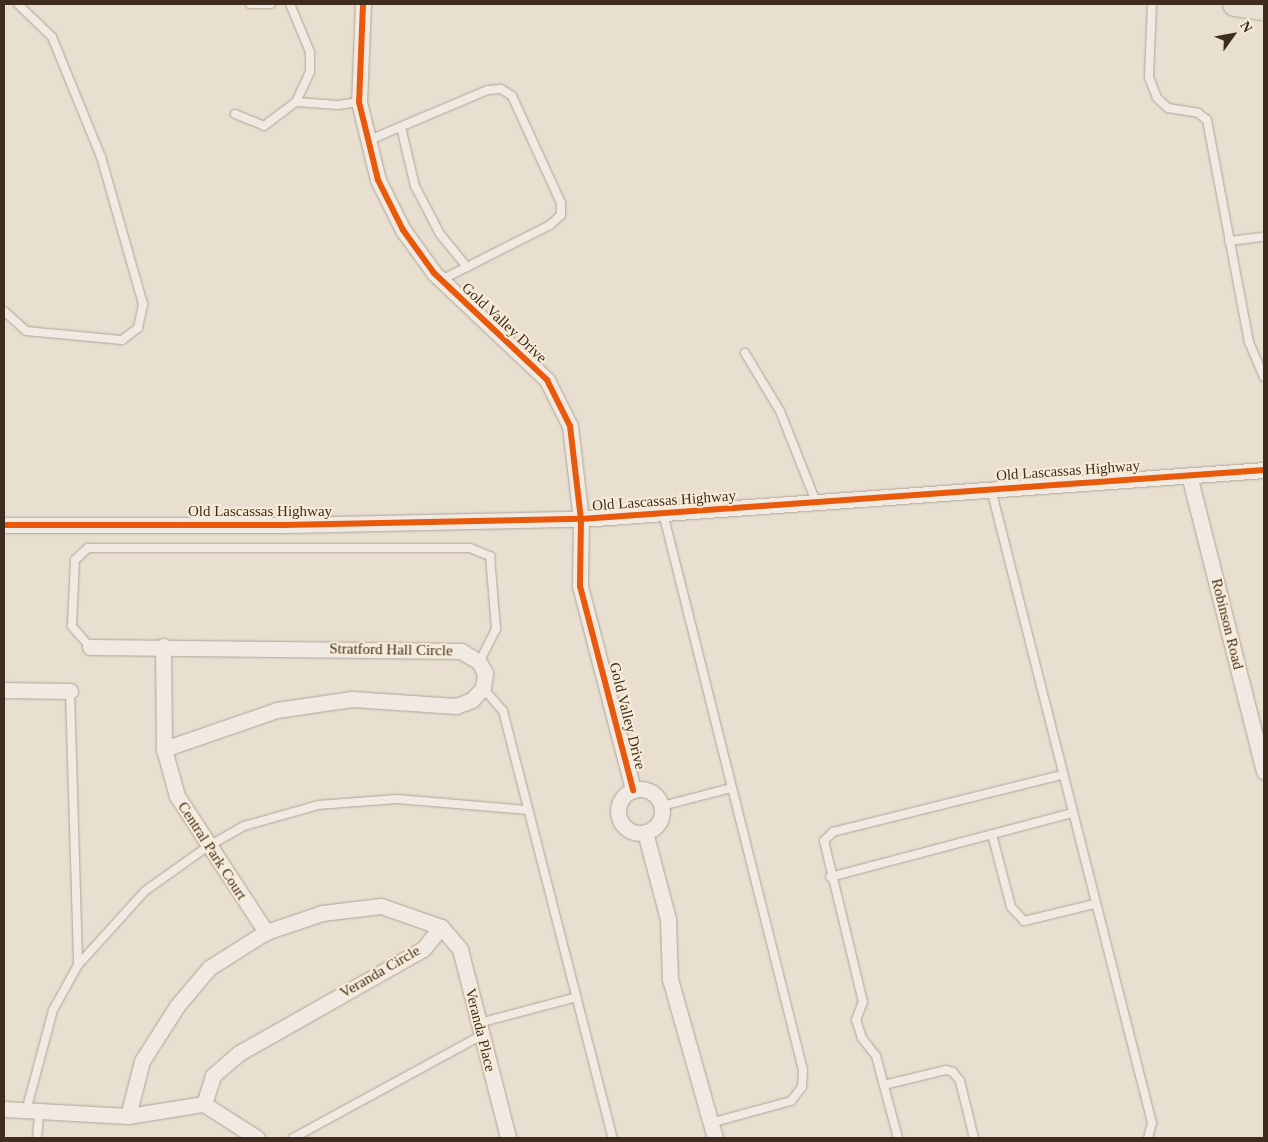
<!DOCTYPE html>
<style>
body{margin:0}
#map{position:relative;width:1268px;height:1142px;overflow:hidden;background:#e8dfd0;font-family:Georgia,serif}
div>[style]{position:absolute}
.roads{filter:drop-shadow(0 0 1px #aea498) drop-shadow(0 0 1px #aea498)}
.service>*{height:8px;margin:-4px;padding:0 4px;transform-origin:4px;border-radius:4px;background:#f0eae2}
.minor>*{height:15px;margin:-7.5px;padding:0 7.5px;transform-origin:7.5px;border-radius:7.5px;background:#f0eae2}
.minor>.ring{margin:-7.5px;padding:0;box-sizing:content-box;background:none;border:15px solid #f0eae2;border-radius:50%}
.primary>*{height:24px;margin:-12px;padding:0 12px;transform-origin:12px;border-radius:12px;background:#e7e0d3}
.cycleway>*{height:6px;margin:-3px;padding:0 3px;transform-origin:3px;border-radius:3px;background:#e8590c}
span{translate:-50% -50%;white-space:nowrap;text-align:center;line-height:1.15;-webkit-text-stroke:4px #f8ecd7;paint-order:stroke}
.street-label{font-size:15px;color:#3e2c1f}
.frame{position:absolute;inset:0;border:5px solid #3e2c1f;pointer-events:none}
.north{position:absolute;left:1208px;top:10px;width:50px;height:50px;-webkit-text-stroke:4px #f8ecd7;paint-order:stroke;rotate:58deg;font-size:14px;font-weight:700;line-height:20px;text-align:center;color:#3e2c1f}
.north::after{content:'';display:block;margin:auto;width:18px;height:22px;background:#3e2c1f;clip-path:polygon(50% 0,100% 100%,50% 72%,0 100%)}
</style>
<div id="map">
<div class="roads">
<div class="service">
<i style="left:250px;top:4px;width:21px"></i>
<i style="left:290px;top:4px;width:52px;rotate:67.4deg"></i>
<i style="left:310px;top:52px;width:20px;rotate:90deg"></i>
<i style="left:310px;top:72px;width:33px;rotate:115deg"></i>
<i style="left:296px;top:102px;width:42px;rotate:4.1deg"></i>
<i style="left:338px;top:105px;width:21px;rotate:-8deg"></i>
<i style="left:1152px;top:4px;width:73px;rotate:92.4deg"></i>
<i style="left:1149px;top:77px;width:22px;rotate:69deg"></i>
<i style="left:1157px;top:98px;width:15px;rotate:42deg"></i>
<i style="left:1168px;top:108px;width:30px;rotate:9deg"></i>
<i style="left:1198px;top:113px;width:11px;rotate:38deg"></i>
<i style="left:1207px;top:120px;width:226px;rotate:79.3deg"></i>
<i style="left:1249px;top:342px;width:38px;rotate:67deg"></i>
<i style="left:235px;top:114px;width:31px;rotate:22deg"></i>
<i style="left:264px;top:126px;width:40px;rotate:-37deg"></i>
<i style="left:401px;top:127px;width:61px;rotate:76.7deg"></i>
<i style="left:415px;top:186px;width:54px;rotate:62.5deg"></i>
<i style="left:440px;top:234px;width:43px;rotate:50.7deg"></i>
<i style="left:367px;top:141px;width:131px;rotate:-22.9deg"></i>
<i style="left:488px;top:90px;width:13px;rotate:-4deg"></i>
<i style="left:501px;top:89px;width:13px;rotate:32deg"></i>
<i style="left:512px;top:96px;width:118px;rotate:65.4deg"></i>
<i style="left:561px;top:203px;width:12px;rotate:90deg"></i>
<i style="left:561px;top:215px;width:15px;rotate:138deg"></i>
<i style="left:550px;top:225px;width:122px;rotate:153.2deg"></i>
<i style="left:1229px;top:241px;width:35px;rotate:-7deg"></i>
<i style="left:4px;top:311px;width:30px;rotate:42deg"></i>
<i style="left:26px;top:331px;width:96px;rotate:5.4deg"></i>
<i style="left:122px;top:340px;width:20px;rotate:-37deg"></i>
<i style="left:138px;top:328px;width:25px;rotate:-78deg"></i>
<i style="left:143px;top:304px;width:153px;rotate:-105.9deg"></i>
<i style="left:101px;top:157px;width:130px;rotate:-112.2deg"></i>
<i style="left:52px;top:37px;width:47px;rotate:-135.9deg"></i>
<i style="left:745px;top:353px;width:68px;rotate:58.9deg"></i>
<i style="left:780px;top:411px;width:98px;rotate:68.4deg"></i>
<i style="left:991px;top:489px;width:654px;rotate:75.75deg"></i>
<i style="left:1152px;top:1123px;width:16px;rotate:105deg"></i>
<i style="left:663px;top:513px;width:574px;rotate:75.89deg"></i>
<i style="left:803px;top:1070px;width:17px;rotate:93deg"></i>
<i style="left:802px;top:1087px;width:18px;rotate:128deg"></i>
<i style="left:791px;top:1101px;width:84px;rotate:164.8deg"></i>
<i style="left:90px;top:647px;width:28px;rotate:-131deg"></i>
<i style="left:72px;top:626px;width:66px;rotate:-87.4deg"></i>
<i style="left:75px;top:560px;width:18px;rotate:-43deg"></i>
<i style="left:88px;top:548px;width:382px"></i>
<i style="left:470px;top:548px;width:22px;rotate:22deg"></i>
<i style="left:490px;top:556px;width:73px;rotate:85.3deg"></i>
<i style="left:496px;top:629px;width:37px;rotate:117deg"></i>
<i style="left:483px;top:688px;width:30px;rotate:49deg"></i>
<i style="left:503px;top:711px;width:441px;rotate:75.6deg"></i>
<i style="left:70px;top:691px;width:274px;rotate:88.3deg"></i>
<i style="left:662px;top:806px;width:71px;rotate:-14.6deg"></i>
<i style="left:992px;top:834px;width:75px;rotate:75.4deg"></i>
<i style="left:1011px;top:907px;width:19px;rotate:47deg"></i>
<i style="left:1024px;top:921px;width:73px;rotate:-13.5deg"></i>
<i style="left:830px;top:877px;width:250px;rotate:-14.8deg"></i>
<i style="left:479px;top:1023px;width:101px;rotate:-14.9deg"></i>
<i style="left:884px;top:1085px;width:64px;rotate:-13.6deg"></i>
<i style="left:946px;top:1070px;width:7px;rotate:16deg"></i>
<i style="left:953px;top:1072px;width:11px;rotate:52deg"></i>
<i style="left:960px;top:1081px;width:59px;rotate:76.2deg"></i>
<i style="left:26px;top:1111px;width:105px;rotate:-75deg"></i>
<i style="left:53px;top:1010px;width:51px;rotate:-60.9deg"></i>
<i style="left:78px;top:965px;width:100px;rotate:-47.8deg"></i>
<i style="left:145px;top:891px;width:76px;rotate:-35.4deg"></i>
<i style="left:207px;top:847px;width:43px;rotate:-29.6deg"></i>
<i style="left:244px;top:826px;width:77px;rotate:-15.8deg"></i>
<i style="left:318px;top:805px;width:79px;rotate:-4.3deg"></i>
<i style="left:397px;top:799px;width:131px;rotate:4.8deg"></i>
<i style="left:37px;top:1138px;width:24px;rotate:-85deg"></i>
<i style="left:293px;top:1138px;width:215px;rotate:-28.6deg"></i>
<i style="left:898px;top:1138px;width:85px;rotate:-105deg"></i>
<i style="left:876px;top:1056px;width:23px;rotate:-128deg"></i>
<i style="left:862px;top:1038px;width:19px;rotate:-108deg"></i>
<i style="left:856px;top:1020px;width:19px;rotate:-69deg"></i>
<i style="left:863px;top:1002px;width:166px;rotate:-103.6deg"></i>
<i style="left:824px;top:841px;width:13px;rotate:-45deg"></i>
<i style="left:833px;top:832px;width:236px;rotate:-14deg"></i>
</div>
<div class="minor">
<i style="left:363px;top:4px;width:98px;rotate:92.3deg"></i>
<i style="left:359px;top:102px;width:80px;rotate:76.3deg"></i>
<i style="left:378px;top:180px;width:56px;rotate:63.4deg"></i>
<i style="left:403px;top:230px;width:53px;rotate:54.2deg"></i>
<i style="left:434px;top:273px;width:156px;rotate:43.4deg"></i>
<i style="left:547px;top:380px;width:51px;rotate:63.4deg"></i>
<i style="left:570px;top:426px;width:94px;rotate:83.3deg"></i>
<i style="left:581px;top:519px;width:67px;rotate:90.9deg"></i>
<i style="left:580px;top:586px;width:211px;rotate:75.4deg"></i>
<i style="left:1189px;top:475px;width:306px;rotate:75.8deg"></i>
<i style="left:4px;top:525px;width:280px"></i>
<i style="left:284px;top:525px;width:297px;rotate:-1.2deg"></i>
<i style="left:581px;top:519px;width:685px;rotate:-4.1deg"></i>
<i style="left:163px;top:646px;width:103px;rotate:89.4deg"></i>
<i style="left:164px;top:749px;width:49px;rotate:74.5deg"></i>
<i style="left:177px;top:796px;width:163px;rotate:56.8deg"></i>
<i style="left:90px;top:647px;width:371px;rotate:0.6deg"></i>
<i style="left:461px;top:651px;width:21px;rotate:31deg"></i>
<i style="left:479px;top:662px;width:13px;rotate:61deg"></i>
<i style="left:485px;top:673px;width:15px;rotate:98deg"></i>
<i style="left:483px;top:688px;width:16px;rotate:133deg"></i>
<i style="left:472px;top:700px;width:17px;rotate:159deg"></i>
<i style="left:456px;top:706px;width:104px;rotate:-176.1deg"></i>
<i style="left:352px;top:699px;width:76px;rotate:171.7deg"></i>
<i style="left:277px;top:710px;width:120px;rotate:161deg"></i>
<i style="left:4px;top:690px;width:66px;rotate:0.9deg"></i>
<i class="ring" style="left:618px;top:789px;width:29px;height:29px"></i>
<i style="left:645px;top:832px;width:90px;rotate:75.2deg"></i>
<i style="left:668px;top:919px;width:60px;rotate:88.1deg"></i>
<i style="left:670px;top:979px;width:165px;rotate:74.2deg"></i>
<i style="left:441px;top:927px;width:29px;rotate:49deg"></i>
<i style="left:460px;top:949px;width:195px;rotate:75.7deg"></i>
<i style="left:4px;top:1109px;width:124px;rotate:3.2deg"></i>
<i style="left:128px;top:1116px;width:77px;rotate:-9deg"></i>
<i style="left:204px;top:1104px;width:63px;rotate:32.7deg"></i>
<i style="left:128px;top:1116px;width:57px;rotate:-75.7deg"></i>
<i style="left:142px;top:1061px;width:65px;rotate:-57.5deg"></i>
<i style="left:177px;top:1006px;width:50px;rotate:-49.9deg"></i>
<i style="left:209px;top:968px;width:67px;rotate:-32.3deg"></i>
<i style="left:266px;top:932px;width:59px;rotate:-18.7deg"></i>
<i style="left:322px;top:913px;width:59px;rotate:-6.8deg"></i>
<i style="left:381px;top:906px;width:64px;rotate:19.3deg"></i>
<i style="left:441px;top:927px;width:28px;rotate:129deg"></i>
<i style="left:423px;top:949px;width:211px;rotate:150.5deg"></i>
<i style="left:239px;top:1053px;width:35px;rotate:139deg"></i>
<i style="left:213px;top:1076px;width:29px;rotate:108deg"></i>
</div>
<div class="primary">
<i style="left:1235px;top:4px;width:29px;rotate:8deg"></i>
</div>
</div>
<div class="cycleway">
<i style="left:363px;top:4px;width:98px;rotate:92.3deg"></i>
<i style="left:359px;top:102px;width:80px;rotate:76.3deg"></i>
<i style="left:378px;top:180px;width:56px;rotate:63.4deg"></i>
<i style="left:403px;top:230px;width:53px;rotate:54.2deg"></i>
<i style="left:434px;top:273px;width:156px;rotate:43.4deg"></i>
<i style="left:547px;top:380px;width:51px;rotate:63.4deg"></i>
<i style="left:570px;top:426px;width:94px;rotate:83.3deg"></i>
<i style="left:581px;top:519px;width:67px;rotate:90.9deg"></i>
<i style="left:580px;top:586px;width:211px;rotate:75.4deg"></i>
<i style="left:4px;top:525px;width:280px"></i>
<i style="left:284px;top:525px;width:297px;rotate:-1.2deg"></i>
<i style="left:581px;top:519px;width:685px;rotate:-4.1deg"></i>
</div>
<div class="street-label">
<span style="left:504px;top:323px;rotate:43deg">Gold Valley Drive</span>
<span style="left:1068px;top:471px;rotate:-4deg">Old Lascassas Highway</span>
<span style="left:664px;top:501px;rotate:-4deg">Old Lascassas Highway</span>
<span style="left:260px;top:512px">Old Lascassas Highway</span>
<span style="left:1227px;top:624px;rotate:76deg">Robinson Road</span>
<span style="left:391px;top:650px;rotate:1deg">Stratford Hall Circle</span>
<span style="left:627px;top:716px;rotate:76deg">Gold Valley Drive</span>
<span style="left:212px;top:851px;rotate:57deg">Central Park Court</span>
<span style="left:380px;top:972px;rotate:-30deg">Veranda Circle</span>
<span style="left:480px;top:1030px;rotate:76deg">Veranda Place</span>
</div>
<div class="frame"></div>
<div class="north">N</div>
</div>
